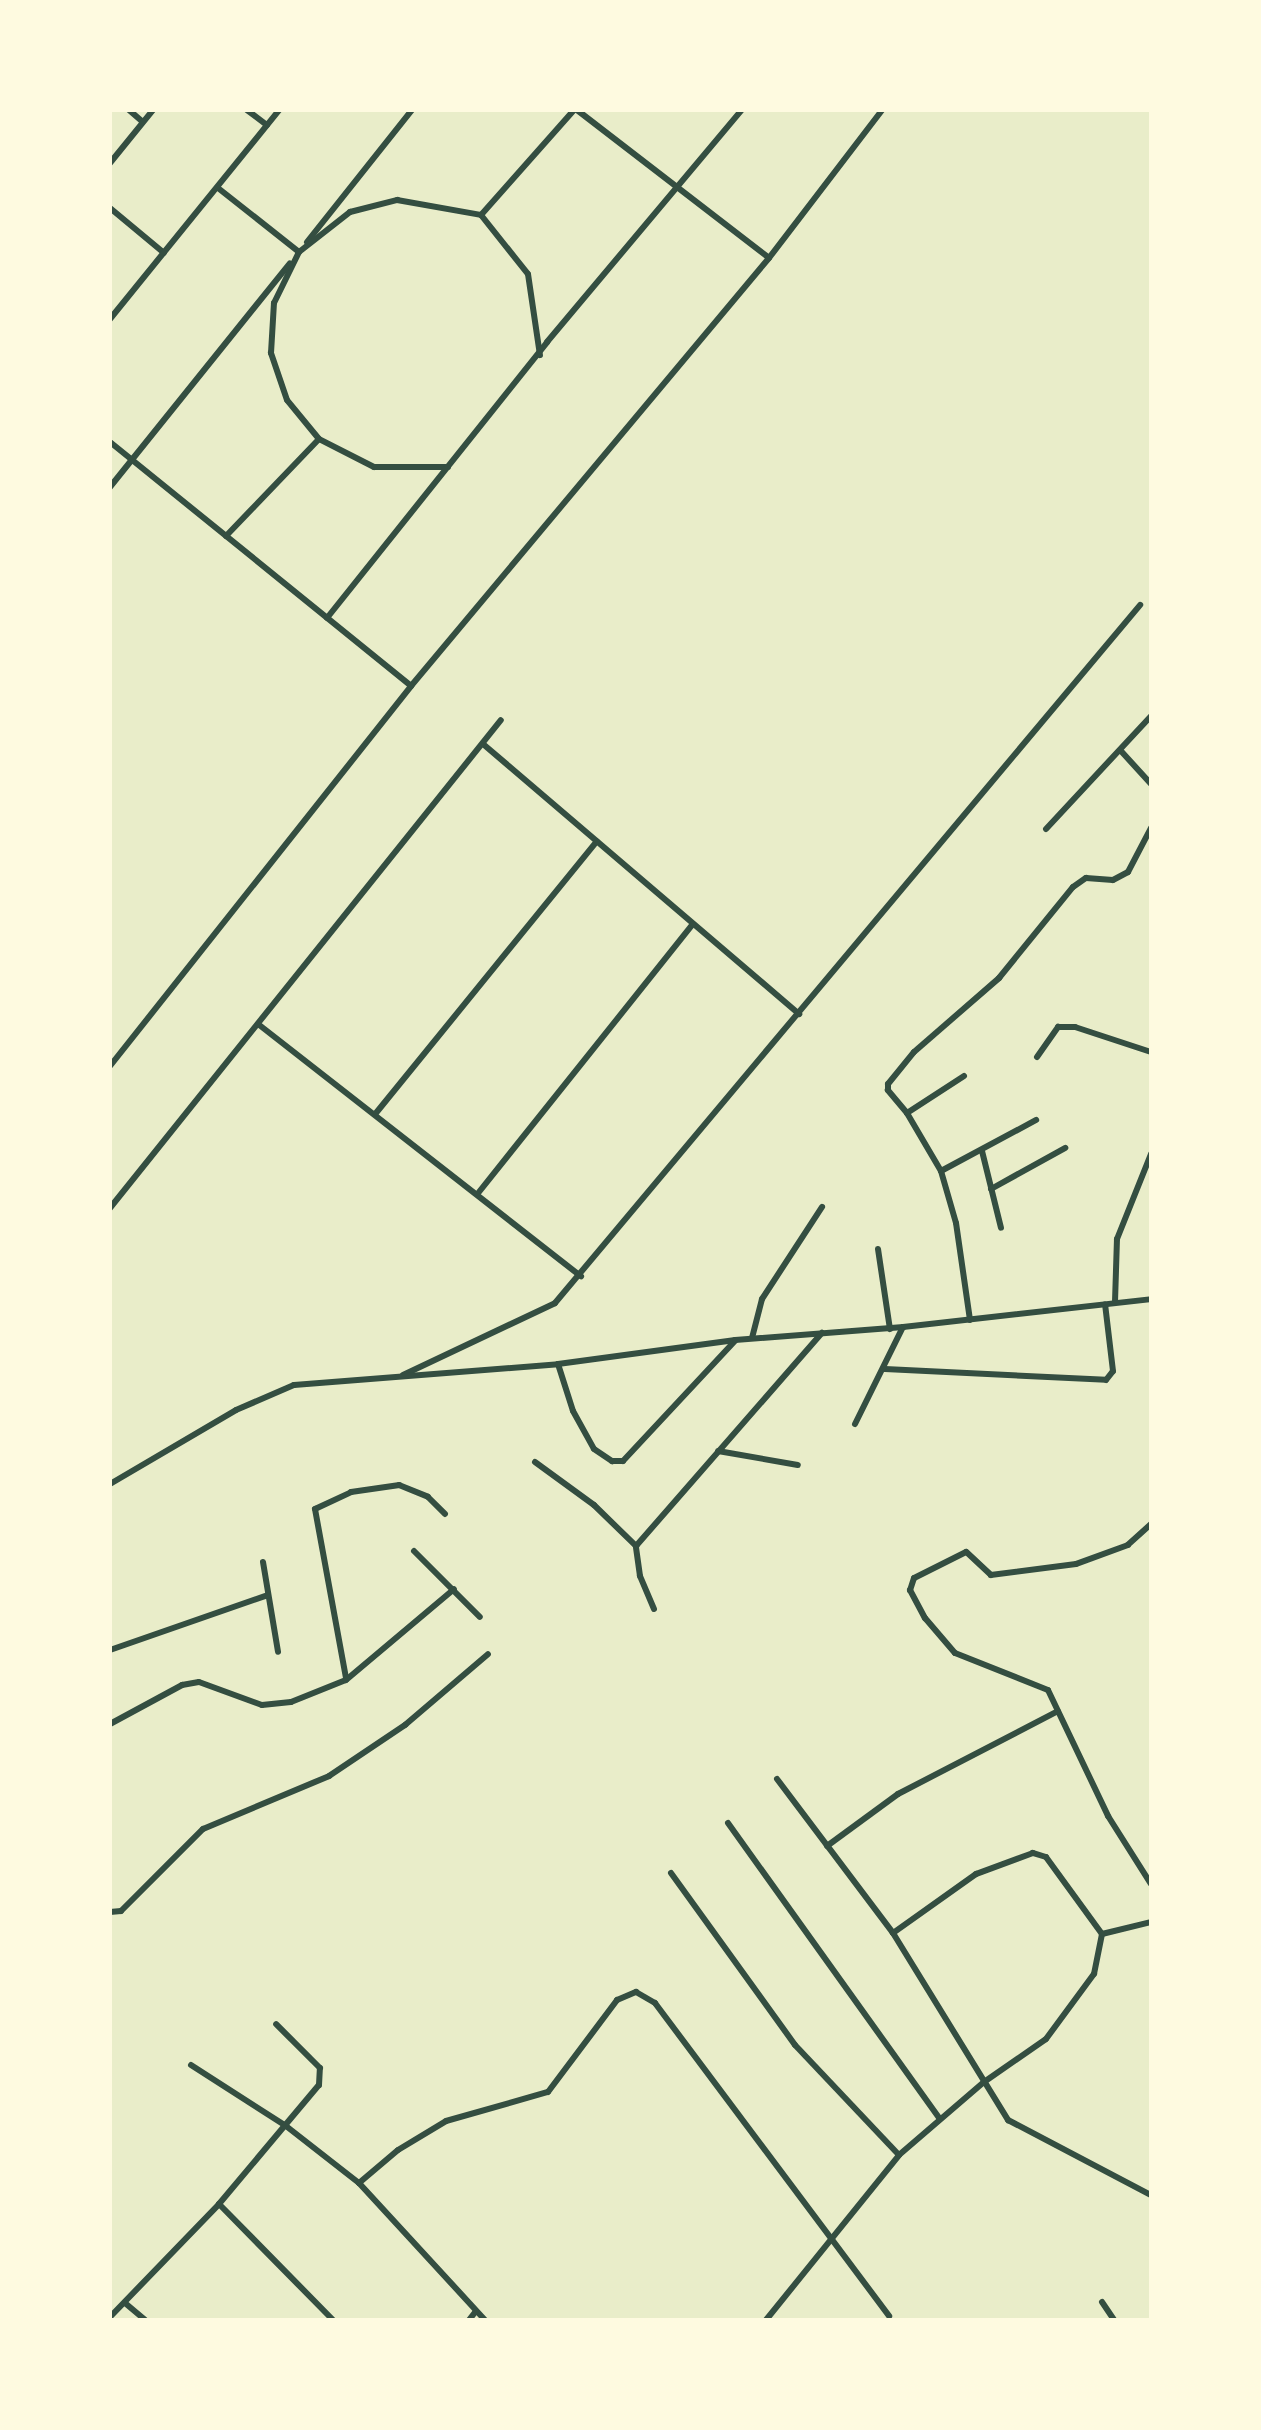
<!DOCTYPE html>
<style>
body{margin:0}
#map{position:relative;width:1261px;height:2430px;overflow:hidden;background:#e9edc9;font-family:"Noto Sans",sans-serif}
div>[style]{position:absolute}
.minor>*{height:6px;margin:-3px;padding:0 3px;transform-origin:3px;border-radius:3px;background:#344e41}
span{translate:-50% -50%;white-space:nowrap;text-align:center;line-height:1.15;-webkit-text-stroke:10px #fefae0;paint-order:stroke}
.frame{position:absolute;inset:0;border:112px solid #fefae0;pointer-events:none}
</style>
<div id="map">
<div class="minor">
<i style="left:129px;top:110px;width:18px;rotate:41deg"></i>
<i style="left:247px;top:110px;width:25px;rotate:37deg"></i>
<i style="left:577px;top:110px;width:242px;rotate:37.6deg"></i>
<i style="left:110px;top:163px;width:68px;rotate:-50.9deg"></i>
<i style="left:218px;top:188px;width:103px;rotate:38.3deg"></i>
<i style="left:110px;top:208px;width:70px;rotate:39.8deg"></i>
<i style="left:481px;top:215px;width:140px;rotate:-48.5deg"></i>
<i style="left:307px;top:242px;width:169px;rotate:-51.5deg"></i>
<i style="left:110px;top:319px;width:269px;rotate:-51deg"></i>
<i style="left:110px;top:442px;width:387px;rotate:39deg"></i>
<i style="left:448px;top:467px;width:74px;rotate:180deg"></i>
<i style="left:374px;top:467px;width:62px;rotate:-153deg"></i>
<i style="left:319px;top:439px;width:50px;rotate:-129.4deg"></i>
<i style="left:287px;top:400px;width:50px;rotate:-108.8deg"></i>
<i style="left:271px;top:353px;width:50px;rotate:-86.6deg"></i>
<i style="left:274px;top:303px;width:57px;rotate:-63.9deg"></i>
<i style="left:299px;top:252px;width:65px;rotate:-38.1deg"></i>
<i style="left:350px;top:212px;width:49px;rotate:-14.3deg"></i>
<i style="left:397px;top:200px;width:85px;rotate:10.1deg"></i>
<i style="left:481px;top:215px;width:75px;rotate:51.5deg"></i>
<i style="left:528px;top:274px;width:82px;rotate:81.6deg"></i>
<i style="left:110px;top:487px;width:287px;rotate:-51.2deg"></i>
<i style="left:226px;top:536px;width:134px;rotate:-46.2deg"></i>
<i style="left:327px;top:618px;width:353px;rotate:-51.4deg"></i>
<i style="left:547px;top:342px;width:303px;rotate:-50deg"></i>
<i style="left:483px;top:744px;width:416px;rotate:40.5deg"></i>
<i style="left:1121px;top:751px;width:45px;rotate:47.7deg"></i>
<i style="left:1046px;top:829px;width:154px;rotate:-47.1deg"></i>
<i style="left:258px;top:1024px;width:410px;rotate:38deg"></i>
<i style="left:1037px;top:1057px;width:37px;rotate:-55deg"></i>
<i style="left:1058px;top:1027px;width:17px"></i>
<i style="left:1075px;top:1027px;width:80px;rotate:18.2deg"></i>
<i style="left:110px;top:1066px;width:485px;rotate:-51.6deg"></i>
<i style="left:411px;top:686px;width:558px;rotate:-50.09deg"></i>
<i style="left:769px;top:258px;width:186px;rotate:-52.6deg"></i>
<i style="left:376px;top:1113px;width:350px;rotate:-50.9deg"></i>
<i style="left:907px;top:1113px;width:68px;rotate:-33deg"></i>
<i style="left:982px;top:1151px;width:79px;rotate:76.1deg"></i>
<i style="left:941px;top:1171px;width:108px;rotate:-28.2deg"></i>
<i style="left:991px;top:1189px;width:85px;rotate:-29deg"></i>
<i style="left:479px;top:1192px;width:342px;rotate:-51.4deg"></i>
<i style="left:110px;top:1208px;width:625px;rotate:-51.3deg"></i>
<i style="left:878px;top:1249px;width:81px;rotate:81.5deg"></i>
<i style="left:1115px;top:1302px;width:63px;rotate:-88.2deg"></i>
<i style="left:1117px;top:1239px;width:92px;rotate:-68.2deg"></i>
<i style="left:970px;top:1320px;width:98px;rotate:-98.2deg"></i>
<i style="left:956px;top:1223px;width:54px;rotate:-106.1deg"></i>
<i style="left:941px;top:1171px;width:67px;rotate:-120.4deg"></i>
<i style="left:907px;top:1113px;width:30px;rotate:-130deg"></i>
<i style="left:888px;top:1090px;width:6px;rotate:-90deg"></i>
<i style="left:888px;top:1084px;width:41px;rotate:-50.9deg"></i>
<i style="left:914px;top:1052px;width:113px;rotate:-41deg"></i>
<i style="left:999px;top:978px;width:117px;rotate:-50.9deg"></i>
<i style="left:1073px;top:887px;width:16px;rotate:-35deg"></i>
<i style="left:1086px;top:878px;width:27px;rotate:4deg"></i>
<i style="left:1113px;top:880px;width:17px;rotate:-28deg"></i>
<i style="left:1128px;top:872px;width:50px;rotate:-62.4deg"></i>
<i style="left:752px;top:1338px;width:40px;rotate:-75.6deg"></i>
<i style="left:762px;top:1299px;width:110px;rotate:-56.9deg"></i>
<i style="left:558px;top:1364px;width:49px;rotate:72.3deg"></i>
<i style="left:573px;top:1411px;width:43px;rotate:61.1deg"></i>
<i style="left:594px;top:1449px;width:22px;rotate:34deg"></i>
<i style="left:612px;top:1461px;width:11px"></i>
<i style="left:623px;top:1461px;width:164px;rotate:-47deg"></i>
<i style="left:885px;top:1369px;width:221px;rotate:2.8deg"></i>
<i style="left:1106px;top:1380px;width:11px;rotate:-52deg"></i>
<i style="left:1113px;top:1371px;width:67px;rotate:-96.8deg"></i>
<i style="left:403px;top:1375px;width:168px;rotate:-25.3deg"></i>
<i style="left:555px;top:1303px;width:911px;rotate:-50.03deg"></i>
<i style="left:855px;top:1424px;width:108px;rotate:-63.7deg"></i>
<i style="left:718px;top:1451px;width:81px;rotate:9.9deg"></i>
<i style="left:535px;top:1462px;width:73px;rotate:36.1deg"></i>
<i style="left:594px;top:1505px;width:59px;rotate:44.3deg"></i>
<i style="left:110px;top:1484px;width:146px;rotate:-30.4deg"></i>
<i style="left:236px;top:1410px;width:63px;rotate:-23.3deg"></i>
<i style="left:294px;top:1385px;width:265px;rotate:-4.5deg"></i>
<i style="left:558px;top:1364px;width:179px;rotate:-7.7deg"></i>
<i style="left:735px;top:1340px;width:169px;rotate:-4.4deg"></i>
<i style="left:903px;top:1327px;width:250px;rotate:-6.4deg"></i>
<i style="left:1151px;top:1524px;width:31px;rotate:138deg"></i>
<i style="left:1128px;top:1545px;width:55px;rotate:159.9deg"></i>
<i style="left:1076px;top:1564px;width:86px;rotate:172.6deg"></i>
<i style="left:991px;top:1575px;width:34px;rotate:-137deg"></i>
<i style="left:966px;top:1552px;width:58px;rotate:153.4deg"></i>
<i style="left:914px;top:1578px;width:13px;rotate:108deg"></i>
<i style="left:910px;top:1590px;width:32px;rotate:62deg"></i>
<i style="left:925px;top:1618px;width:46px;rotate:49.4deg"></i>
<i style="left:955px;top:1653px;width:100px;rotate:21.7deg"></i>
<i style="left:1048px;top:1690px;width:140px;rotate:64.5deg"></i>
<i style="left:1108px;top:1816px;width:80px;rotate:57.7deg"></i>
<i style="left:414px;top:1551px;width:93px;rotate:45deg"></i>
<i style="left:263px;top:1562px;width:91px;rotate:80.5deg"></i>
<i style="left:654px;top:1609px;width:36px;rotate:-113deg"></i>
<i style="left:640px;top:1576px;width:30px;rotate:-98deg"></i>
<i style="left:636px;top:1546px;width:283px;rotate:-48.9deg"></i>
<i style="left:110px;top:1650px;width:167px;rotate:-19.2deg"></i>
<i style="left:346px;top:1678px;width:172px;rotate:-100.4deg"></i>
<i style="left:315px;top:1509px;width:40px;rotate:-25deg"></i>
<i style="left:351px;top:1492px;width:49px;rotate:-8.3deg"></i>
<i style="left:399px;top:1485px;width:31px;rotate:22deg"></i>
<i style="left:428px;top:1497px;width:24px;rotate:45deg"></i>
<i style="left:110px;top:1724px;width:82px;rotate:-28.4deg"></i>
<i style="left:182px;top:1685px;width:17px;rotate:-10deg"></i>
<i style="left:199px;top:1682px;width:67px;rotate:20.1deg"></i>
<i style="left:262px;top:1705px;width:29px;rotate:-6deg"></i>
<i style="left:291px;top:1702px;width:59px;rotate:-21.8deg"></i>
<i style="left:346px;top:1680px;width:141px;rotate:-40.1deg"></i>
<i style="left:777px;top:1779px;width:193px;rotate:53deg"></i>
<i style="left:893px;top:1933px;width:220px;rotate:58.4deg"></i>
<i style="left:1008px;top:2120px;width:161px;rotate:27.7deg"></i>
<i style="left:728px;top:1823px;width:364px;rotate:54.4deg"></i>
<i style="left:827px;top:1846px;width:88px;rotate:-36.2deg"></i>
<i style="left:898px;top:1794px;width:180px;rotate:-27.4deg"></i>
<i style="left:671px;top:1873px;width:212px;rotate:54.2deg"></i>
<i style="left:795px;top:2045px;width:151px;rotate:46.6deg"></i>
<i style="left:110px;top:1912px;width:11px;rotate:-5deg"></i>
<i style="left:121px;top:1911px;width:116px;rotate:-45deg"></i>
<i style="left:203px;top:1829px;width:137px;rotate:-22.8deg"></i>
<i style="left:329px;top:1776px;width:92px;rotate:-33.9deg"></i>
<i style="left:405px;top:1725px;width:109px;rotate:-40.5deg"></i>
<i style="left:1102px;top:1934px;width:50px;rotate:-13.8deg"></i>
<i style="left:191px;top:2065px;width:113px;rotate:32.7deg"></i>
<i style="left:286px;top:2126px;width:93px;rotate:38deg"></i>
<i style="left:359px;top:2183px;width:186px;rotate:47.4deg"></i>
<i style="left:359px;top:2183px;width:51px;rotate:-40.2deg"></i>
<i style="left:398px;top:2150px;width:56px;rotate:-31.1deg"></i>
<i style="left:446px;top:2121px;width:106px;rotate:-15.9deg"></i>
<i style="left:548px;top:2092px;width:115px;rotate:-53.1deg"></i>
<i style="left:617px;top:2000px;width:21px;rotate:-23deg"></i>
<i style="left:636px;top:1992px;width:22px;rotate:30deg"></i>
<i style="left:655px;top:2003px;width:391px;rotate:53.2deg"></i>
<i style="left:219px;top:2204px;width:163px;rotate:45.5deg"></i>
<i style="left:1102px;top:2302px;width:22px;rotate:56deg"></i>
<i style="left:125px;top:2303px;width:26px;rotate:40deg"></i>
<i style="left:110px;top:2317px;width:157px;rotate:-46deg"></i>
<i style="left:219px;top:2204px;width:155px;rotate:-50deg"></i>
<i style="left:319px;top:2085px;width:17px;rotate:-87deg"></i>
<i style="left:320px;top:2068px;width:62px;rotate:-135deg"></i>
<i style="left:469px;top:2320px;width:11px;rotate:-52deg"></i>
<i style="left:766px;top:2320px;width:212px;rotate:-51.1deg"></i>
<i style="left:899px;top:2155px;width:112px;rotate:-40.7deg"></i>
<i style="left:984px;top:2082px;width:75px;rotate:-34.7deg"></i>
<i style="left:1046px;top:2039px;width:81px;rotate:-53.6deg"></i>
<i style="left:1094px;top:1974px;width:41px;rotate:-78.7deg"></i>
<i style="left:1102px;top:1934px;width:95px;rotate:-126deg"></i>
<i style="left:1046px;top:1857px;width:14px;rotate:-163deg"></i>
<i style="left:1033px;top:1853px;width:61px;rotate:159.8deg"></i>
<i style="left:976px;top:1874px;width:102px;rotate:144.6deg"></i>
</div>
<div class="frame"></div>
</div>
